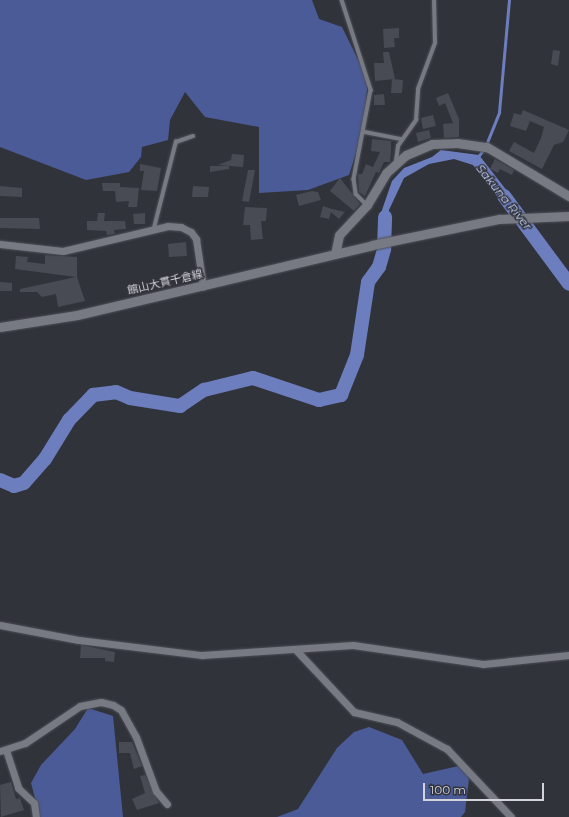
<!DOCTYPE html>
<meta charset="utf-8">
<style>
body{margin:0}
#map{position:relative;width:569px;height:817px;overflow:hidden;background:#31333b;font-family:Montserrat,"Noto Sans JP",sans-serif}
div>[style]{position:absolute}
.forest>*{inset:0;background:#4b5b98}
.water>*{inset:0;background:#6c7ebe}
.stream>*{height:2.5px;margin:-1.25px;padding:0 1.25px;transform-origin:1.25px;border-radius:1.25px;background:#6c7ebe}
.river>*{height:14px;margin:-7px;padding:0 7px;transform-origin:7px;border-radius:7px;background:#6c7ebe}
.building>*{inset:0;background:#484b53}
.roads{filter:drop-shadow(0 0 1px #4d4f55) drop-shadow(0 0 1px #4d4f55)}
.service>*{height:3.5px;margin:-1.75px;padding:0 1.75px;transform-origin:1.75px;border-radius:1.75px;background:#777a83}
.minor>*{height:7px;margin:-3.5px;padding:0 3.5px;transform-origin:3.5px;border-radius:3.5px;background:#777a83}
.secondary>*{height:9px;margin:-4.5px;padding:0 4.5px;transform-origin:4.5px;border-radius:4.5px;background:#777a83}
span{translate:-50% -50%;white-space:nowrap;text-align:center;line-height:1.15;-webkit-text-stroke:3px #31333b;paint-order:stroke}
.street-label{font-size:11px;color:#d2d4d9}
.water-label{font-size:12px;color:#cedaff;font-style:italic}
.scale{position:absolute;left:423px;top:783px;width:121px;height:18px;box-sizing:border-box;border:2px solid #d2d4d9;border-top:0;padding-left:5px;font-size:12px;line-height:14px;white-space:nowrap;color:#d2d4d9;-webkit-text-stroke:3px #31333b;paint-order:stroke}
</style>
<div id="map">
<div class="forest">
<i style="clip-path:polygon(0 0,312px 0,319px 19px,342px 27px,368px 80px,363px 131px,349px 175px,308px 190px,259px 193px,259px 127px,205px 117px,185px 92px,170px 120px,168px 140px,142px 147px,141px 157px,129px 172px,86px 180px,0 147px)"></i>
<i style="clip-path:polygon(88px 708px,113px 716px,123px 817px,40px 817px,31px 783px,41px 765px,75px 729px)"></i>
<i style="clip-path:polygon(369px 727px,402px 740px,423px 774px,463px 765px,469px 779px,465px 812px,461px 817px,277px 817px,298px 809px,337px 748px,354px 732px)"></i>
</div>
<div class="water">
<i style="clip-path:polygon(441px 150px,479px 155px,521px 209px,507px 210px,473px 165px,454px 159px,429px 164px,404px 178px,389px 210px,388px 235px,380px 237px,382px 210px,392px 181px,404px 168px,432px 157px)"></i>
</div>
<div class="stream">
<i style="left:486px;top:145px;width:35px;rotate:-68deg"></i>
<i style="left:499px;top:112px;width:112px;rotate:-84.9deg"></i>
<i style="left:477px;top:158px;width:11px;rotate:-52deg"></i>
</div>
<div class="river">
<i style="left:504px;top:196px;width:109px;rotate:53.5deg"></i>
<i style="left:0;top:480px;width:15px;rotate:23deg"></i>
<i style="left:14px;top:486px;width:10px;rotate:-17deg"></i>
<i style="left:24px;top:483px;width:32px;rotate:-49deg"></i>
<i style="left:45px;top:459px;width:46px;rotate:-58.4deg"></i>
<i style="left:69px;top:420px;width:35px;rotate:-46deg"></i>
<i style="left:93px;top:395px;width:23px;rotate:-7deg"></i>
<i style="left:116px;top:392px;width:15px;rotate:23deg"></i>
<i style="left:130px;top:398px;width:51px;rotate:9.1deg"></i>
<i style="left:180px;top:406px;width:29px;rotate:-34deg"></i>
<i style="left:204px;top:390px;width:50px;rotate:-13.8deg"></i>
<i style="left:253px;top:378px;width:70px;rotate:18.4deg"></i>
<i style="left:319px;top:400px;width:23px;rotate:-13deg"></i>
<i style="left:341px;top:395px;width:43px;rotate:-68.2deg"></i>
<i style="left:357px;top:355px;width:74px;rotate:-81.4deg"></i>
<i style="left:368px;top:282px;width:19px;rotate:-54deg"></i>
<i style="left:379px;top:267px;width:19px;rotate:-74deg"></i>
<i style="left:384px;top:249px;width:32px;rotate:-88deg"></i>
</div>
<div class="building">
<i style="clip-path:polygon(399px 28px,399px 38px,394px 38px,395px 47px,384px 48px,383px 29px)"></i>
<i style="clip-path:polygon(553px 50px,560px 51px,558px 66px,551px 64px)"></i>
<i style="clip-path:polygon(383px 52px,389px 52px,395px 79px,375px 81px,374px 63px,384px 63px)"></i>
<i style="clip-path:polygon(392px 79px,403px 80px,402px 93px,391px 93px)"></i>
<i style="clip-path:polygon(448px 93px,459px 119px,459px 137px,444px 138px,443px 124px,453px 123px,445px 103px,439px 106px,436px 98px)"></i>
<i style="clip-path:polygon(384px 94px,385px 105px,374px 105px,374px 95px)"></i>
<i style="clip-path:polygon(523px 110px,569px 130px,563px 142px,554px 145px,542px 169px,509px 151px,514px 142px,534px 153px,541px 138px,544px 127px,530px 121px,526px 131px,510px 126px,514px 113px,521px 115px)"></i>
<i style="clip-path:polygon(433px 115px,436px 126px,423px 129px,421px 118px)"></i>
<i style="clip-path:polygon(429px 130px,431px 138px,418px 142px,416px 133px)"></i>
<i style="clip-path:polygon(372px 139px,391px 141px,391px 152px,390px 162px,384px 162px,379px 173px,376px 172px,365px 196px,359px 192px,358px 174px,362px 174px,366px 164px,373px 167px,380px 152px,371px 151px)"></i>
<i style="clip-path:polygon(232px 154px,244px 155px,243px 167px,218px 165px,231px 160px)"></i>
<i style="clip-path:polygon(495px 159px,514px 170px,512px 175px,500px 169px,498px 173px,490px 169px)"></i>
<i style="clip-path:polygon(140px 164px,161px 168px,157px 191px,141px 190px,144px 171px,140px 171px)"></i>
<i style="clip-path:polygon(210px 166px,229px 166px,229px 169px,210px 172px)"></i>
<i style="clip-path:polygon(248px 170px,255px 170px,249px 202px,242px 201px)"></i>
<i style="clip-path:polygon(340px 178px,360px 204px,354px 211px,330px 191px)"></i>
<i style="clip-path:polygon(102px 183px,120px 183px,120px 187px,139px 188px,137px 207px,128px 207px,129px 201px,116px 202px,115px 191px,103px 191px)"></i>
<i style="clip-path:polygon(0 186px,22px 188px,22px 197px,0 196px)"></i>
<i style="clip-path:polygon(193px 186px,209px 187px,208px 197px,192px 197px)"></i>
<i style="clip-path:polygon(312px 191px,318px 192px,321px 200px,299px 206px,296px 195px)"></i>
<i style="clip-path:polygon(323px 206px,332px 209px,345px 212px,339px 219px,331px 212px,329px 219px,320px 217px)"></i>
<i style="clip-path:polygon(245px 207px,267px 208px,266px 221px,261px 221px,263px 239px,251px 240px,250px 225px,243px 225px)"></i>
<i style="clip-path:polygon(98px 213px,105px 213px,104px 221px,125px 221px,126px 229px,114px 230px,115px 234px,107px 235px,106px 231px,87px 230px,87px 221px,97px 221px)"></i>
<i style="clip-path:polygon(145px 213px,145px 224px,134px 224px,133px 214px)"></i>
<i style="clip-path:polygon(0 218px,39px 218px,40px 229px,0 228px)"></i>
<i style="clip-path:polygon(186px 242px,187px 256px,169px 257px,168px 244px)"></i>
<i style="clip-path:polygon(45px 255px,77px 257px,77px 277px,85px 301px,58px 307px,56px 294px,42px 297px,37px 292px,20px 292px,20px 289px,76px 277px,15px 269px,16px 256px,28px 257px,27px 262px,45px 264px)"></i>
<i style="clip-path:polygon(0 282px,12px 283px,12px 291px,0 291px)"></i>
<i style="clip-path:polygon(81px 645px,115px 652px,114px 662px,105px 661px,105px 658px,80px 658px)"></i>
<i style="clip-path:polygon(119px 742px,132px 742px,142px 766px,134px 769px,130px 753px,119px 753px)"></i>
<i style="clip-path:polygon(145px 775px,159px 803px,137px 810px,132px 799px,145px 793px,140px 776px)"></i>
<i style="clip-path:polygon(11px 782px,16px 799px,20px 798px,24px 810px,1px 817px,0 785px)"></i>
</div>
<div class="roads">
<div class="service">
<i style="left:342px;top:0;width:95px;rotate:72.1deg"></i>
<i style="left:371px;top:90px;width:91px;rotate:100.8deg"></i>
<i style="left:354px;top:179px;width:15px;rotate:82deg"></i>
<i style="left:356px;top:194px;width:14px;rotate:45deg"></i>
<i style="left:365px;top:132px;width:38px;rotate:11deg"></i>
<i style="left:396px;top:161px;width:15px;rotate:-82deg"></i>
<i style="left:398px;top:146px;width:32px;rotate:-55deg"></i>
<i style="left:416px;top:120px;width:31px;rotate:-86deg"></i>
<i style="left:418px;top:89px;width:49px;rotate:-69.7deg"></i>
<i style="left:435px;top:43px;width:43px;rotate:-91.3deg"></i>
<i style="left:154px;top:228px;width:89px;rotate:-75.7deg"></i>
<i style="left:176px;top:142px;width:18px;rotate:-19deg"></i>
</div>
<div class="minor">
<i style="left:0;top:244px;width:63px;rotate:6.3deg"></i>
<i style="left:63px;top:251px;width:108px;rotate:-13.4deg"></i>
<i style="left:168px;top:226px;width:13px;rotate:4deg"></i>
<i style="left:181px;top:227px;width:11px;rotate:27deg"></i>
<i style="left:191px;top:232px;width:9px;rotate:54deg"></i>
<i style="left:196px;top:239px;width:48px;rotate:81.5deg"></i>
<i style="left:0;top:625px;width:80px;rotate:10.8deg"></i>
<i style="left:79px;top:640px;width:124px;rotate:7deg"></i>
<i style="left:202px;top:655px;width:151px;rotate:-3.8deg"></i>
<i style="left:353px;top:645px;width:131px;rotate:8.3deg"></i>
<i style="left:483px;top:664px;width:86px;rotate:-6deg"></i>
<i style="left:296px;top:650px;width:85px;rotate:46.9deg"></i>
<i style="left:354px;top:712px;width:44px;rotate:13.1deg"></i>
<i style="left:397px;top:722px;width:57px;rotate:28.4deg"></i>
<i style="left:447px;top:749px;width:93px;rotate:46.7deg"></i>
<i style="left:6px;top:750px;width:40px;rotate:72deg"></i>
<i style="left:18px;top:788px;width:22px;rotate:43deg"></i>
<i style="left:34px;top:803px;width:14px;rotate:82deg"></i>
<i style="left:0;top:751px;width:26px;rotate:-18deg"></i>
<i style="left:25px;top:743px;width:66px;rotate:-33.9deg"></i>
<i style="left:80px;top:706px;width:21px;rotate:-11deg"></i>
<i style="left:101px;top:702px;width:12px;rotate:14deg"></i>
<i style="left:113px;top:705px;width:9px;rotate:32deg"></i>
<i style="left:121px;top:710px;width:31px;rotate:61deg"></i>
<i style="left:136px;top:737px;width:58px;rotate:69.7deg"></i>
<i style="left:156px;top:791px;width:17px;rotate:50deg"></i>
</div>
<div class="secondary">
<i style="left:335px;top:254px;width:19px;rotate:-78deg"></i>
<i style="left:339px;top:235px;width:41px;rotate:-47deg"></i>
<i style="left:367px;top:205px;width:37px;rotate:-59deg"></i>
<i style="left:386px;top:173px;width:27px;rotate:-42deg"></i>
<i style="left:406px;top:155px;width:28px;rotate:-23deg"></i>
<i style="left:432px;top:144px;width:25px;rotate:-2deg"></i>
<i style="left:457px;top:143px;width:30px;rotate:8deg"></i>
<i style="left:487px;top:147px;width:96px;rotate:30.9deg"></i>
<i style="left:0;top:327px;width:78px;rotate:-8.9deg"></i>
<i style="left:77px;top:315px;width:303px;rotate:-13.3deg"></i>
<i style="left:372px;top:245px;width:130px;rotate:-11.6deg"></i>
<i style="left:499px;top:219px;width:70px;rotate:-2.5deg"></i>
</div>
</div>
<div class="street-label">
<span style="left:165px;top:282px;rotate:-13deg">館山大貫千倉線</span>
</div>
<div class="water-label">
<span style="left:504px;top:197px;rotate:51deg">Sakuna River</span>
</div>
<div class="scale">100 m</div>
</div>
